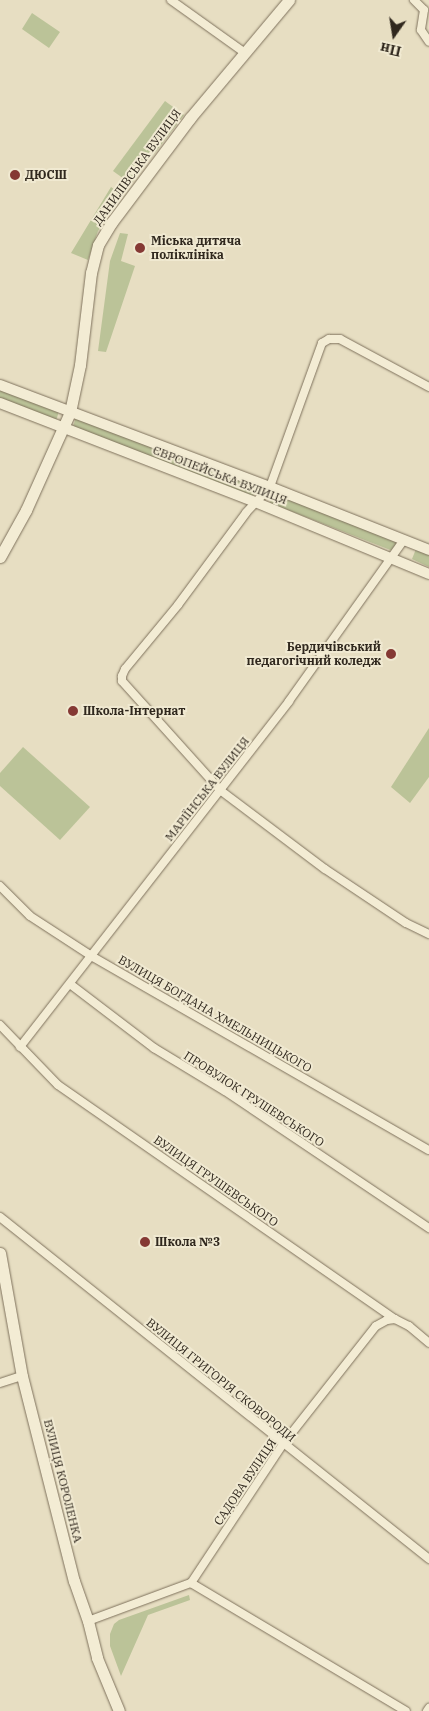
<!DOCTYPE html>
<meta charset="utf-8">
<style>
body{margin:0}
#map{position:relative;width:429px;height:1711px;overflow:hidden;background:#e7dec2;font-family:"IBM Plex Serif",serif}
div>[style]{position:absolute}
.green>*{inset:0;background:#bbc398}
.roads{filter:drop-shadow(0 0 1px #7e715c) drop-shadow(0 0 1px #7e715c)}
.minor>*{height:8px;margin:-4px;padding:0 4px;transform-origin:4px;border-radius:4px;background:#f3ecd4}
.tertiary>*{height:10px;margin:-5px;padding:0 5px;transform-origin:5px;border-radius:5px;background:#f3ecd4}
.secondary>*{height:11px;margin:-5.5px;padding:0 5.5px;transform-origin:5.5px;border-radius:5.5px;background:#f3ecd4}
.dots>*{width:14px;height:14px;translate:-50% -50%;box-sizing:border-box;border:2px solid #f0e9d1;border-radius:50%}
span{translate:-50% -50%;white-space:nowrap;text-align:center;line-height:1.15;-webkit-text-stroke:4px #f0e9d1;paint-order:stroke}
.street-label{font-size:12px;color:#30281e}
.poi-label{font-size:12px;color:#30281e;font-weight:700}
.left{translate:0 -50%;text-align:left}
.right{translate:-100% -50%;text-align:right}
.north{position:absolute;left:369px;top:10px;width:50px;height:50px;-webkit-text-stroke:4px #f0e9d1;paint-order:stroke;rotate:193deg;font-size:14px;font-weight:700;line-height:20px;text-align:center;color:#30281e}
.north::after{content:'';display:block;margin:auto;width:18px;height:22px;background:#30281e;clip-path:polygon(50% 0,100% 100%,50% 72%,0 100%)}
</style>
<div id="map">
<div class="green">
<i style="clip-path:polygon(32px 13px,60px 32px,49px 48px,22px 29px)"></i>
<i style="clip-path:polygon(165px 101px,184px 115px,131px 184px,113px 171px)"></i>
<i style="clip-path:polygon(111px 187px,121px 194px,98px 231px,88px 260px,71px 253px)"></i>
<i style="clip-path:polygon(120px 233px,128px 234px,121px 261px,135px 266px,106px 352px,98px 351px,110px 261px)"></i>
<i style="clip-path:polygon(0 388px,59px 411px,56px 421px,0 399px)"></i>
<i style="clip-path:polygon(76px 417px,258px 485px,253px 496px,73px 427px)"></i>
<i style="clip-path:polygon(274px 491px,397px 541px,393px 551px,270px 503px)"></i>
<i style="clip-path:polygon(416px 549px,429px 554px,429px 567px,412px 559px)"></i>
<i style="clip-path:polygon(429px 728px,429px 777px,410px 803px,391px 787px)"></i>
<i style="clip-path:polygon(23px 747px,90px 807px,60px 840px,0 786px,0 773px)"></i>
<i style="clip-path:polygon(189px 1595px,190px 1600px,148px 1615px,121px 1676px,110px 1646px,110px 1634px,114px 1624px,119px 1620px)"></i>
</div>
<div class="roads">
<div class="minor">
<i style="left:171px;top:0;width:91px;rotate:35.6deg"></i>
<i style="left:414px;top:0;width:14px;rotate:45deg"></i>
<i style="left:424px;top:10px;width:20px;rotate:99deg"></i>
<i style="left:421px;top:30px;width:14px;rotate:56deg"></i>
<i style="left:429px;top:387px;width:101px;rotate:-151.7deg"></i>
<i style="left:340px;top:339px;width:11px;rotate:180deg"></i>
<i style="left:329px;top:339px;width:8px;rotate:150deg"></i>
<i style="left:322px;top:343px;width:153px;rotate:109.9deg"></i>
<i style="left:270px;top:487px;width:35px;rotate:133deg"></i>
<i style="left:246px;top:513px;width:114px;rotate:126.5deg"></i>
<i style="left:178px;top:605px;width:83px;rotate:129.6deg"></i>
<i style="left:125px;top:669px;width:8px;rotate:113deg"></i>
<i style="left:122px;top:676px;width:5px;rotate:90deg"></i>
<i style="left:122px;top:681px;width:147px;rotate:48deg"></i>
<i style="left:220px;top:790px;width:131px;rotate:37deg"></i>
<i style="left:325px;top:869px;width:97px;rotate:33.7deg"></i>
<i style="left:406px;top:923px;width:25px;rotate:26deg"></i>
<i style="left:0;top:886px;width:42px;rotate:45deg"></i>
<i style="left:30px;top:916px;width:75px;rotate:33.1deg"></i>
<i style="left:93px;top:957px;width:387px;rotate:29.9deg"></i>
<i style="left:70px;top:984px;width:106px;rotate:37.3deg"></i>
<i style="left:154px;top:1048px;width:83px;rotate:31.2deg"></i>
<i style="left:225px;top:1091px;width:246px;rotate:33.9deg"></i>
<i style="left:0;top:1025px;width:83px;rotate:46deg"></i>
<i style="left:58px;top:1085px;width:410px;rotate:34.8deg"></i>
<i style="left:395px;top:1319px;width:16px;rotate:27deg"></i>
<i style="left:409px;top:1326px;width:26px;rotate:40deg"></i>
<i style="left:20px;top:1047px;width:438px;rotate:-52.1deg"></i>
<i style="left:289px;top:701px;width:198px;rotate:-54.5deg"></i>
<i style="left:0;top:1217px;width:549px;rotate:38.56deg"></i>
<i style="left:0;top:1383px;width:23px;rotate:-18deg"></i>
<i style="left:191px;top:1583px;width:250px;rotate:30.8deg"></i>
<i style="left:88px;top:1621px;width:110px;rotate:-20.3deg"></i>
<i style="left:191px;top:1583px;width:167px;rotate:-56.5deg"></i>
<i style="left:283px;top:1444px;width:150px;rotate:-51.8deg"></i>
<i style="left:376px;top:1326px;width:13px;rotate:-29deg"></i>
<i style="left:387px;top:1320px;width:8px;rotate:-7deg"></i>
<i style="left:427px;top:1711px;width:4px;rotate:-56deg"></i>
</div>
<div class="tertiary">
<i style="left:0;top:385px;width:289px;rotate:20.7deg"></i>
<i style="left:270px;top:487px;width:171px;rotate:21.6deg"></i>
<i style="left:0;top:403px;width:274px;rotate:21.2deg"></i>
<i style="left:255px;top:502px;width:188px;rotate:22.5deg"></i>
</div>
<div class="secondary">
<i style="left:0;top:557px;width:54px;rotate:-61deg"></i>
<i style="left:26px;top:510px;width:107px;rotate:-65.8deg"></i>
<i style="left:70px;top:412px;width:48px;rotate:-78deg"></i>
<i style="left:80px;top:365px;width:93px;rotate:-83.2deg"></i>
<i style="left:91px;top:273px;width:29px;rotate:-76deg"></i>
<i style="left:98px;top:245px;width:27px;rotate:-59deg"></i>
<i style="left:112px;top:222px;width:130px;rotate:-53.1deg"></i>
<i style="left:190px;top:118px;width:154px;rotate:-50deg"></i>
<i style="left:0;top:1253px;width:125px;rotate:79.9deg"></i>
<i style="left:22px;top:1376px;width:211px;rotate:75.8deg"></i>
<i style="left:74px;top:1581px;width:42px;rotate:70.7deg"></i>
<i style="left:88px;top:1621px;width:38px;rotate:76deg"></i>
<i style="left:97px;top:1658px;width:57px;rotate:67.5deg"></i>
</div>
</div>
<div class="dots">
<i style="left:15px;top:175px;background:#853934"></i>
<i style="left:140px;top:248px;background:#853934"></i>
<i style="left:391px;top:654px;background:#853934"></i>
<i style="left:73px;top:711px;background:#853934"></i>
<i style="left:145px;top:1242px;background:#853934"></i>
</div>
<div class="street-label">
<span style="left:137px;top:167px;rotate:-54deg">ДАНИЛІВСЬКА ВУЛИЦЯ</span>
<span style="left:220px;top:475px;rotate:21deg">ЄВРОПЕЙСЬКА ВУЛИЦЯ</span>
<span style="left:207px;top:789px;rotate:-52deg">МАРІЇНСЬКА ВУЛИЦЯ</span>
<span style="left:215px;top:1014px;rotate:30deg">ВУЛИЦЯ БОГДАНА ХМЕЛЬНИЦЬКОГО</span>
<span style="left:254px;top:1099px;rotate:33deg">ПРОВУЛОК ГРУШЕВСЬКОГО</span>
<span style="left:216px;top:1181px;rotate:35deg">ВУЛИЦЯ ГРУШЕВСЬКОГО</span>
<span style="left:221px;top:1380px;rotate:39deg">ВУЛИЦЯ ГРИГОРІЯ СКОВОРОДИ</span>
<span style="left:63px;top:1481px;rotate:76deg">ВУЛИЦЯ КОРОЛЕНКА</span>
<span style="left:245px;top:1482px;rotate:-56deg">САДОВА ВУЛИЦЯ</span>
</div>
<div class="poi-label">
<span class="left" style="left:25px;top:175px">ДЮСШ</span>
<span class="left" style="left:151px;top:248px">Міська дитяча<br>поліклініка</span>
<span class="right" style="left:381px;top:654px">Бердичівський<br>педагогічний коледж</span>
<span class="left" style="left:83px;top:711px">Школа-Інтернат</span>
<span class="left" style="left:155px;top:1242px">Школа №3</span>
</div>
<div class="north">Пн</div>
</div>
